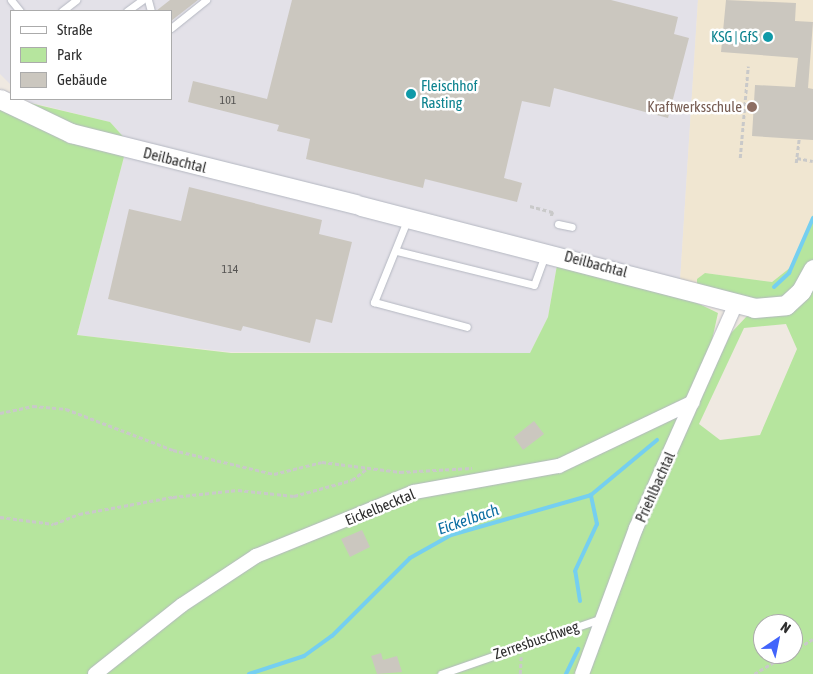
<!DOCTYPE html>
<meta charset="utf-8">
<style>
body{margin:0}
#map{position:relative;width:813px;height:674px;overflow:hidden;background:#efe9e1;font-family:"Asap Condensed",sans-serif}
div>[style]{position:absolute}
.industrial>*{inset:0;background:#e3e1e8}
.education>*{inset:0;background:#f0e6d1}
.green>*{inset:0;background:#b6e59e}
.stream>*{height:4px;margin:-2px;padding:0 2px;transform-origin:2px;border-radius:2px;background:#75cff0}
.building>*{inset:0;background:#cbc7bf}
.path>*{height:2.5px;margin-top:-1.25px;transform-origin:0;background:repeating-linear-gradient(90deg,#c9c9c9 0 4px,transparent 0 6.5px)}
.roads{filter:drop-shadow(0 0 1px #b4b7c1) drop-shadow(0 0 1px #b4b7c1)}
.lane>*{height:7px;margin:-3.5px;padding:0 3.5px;transform-origin:3.5px;border-radius:3.5px;background:#fff}
.street>*{height:14px;margin:-7px;padding:0 7px;transform-origin:7px;border-radius:7px;background:#fff}
.secondary>*{height:19px;margin:-9.5px;padding:0 9.5px;transform-origin:9.5px;border-radius:9.5px;background:#fff}
.dots>*{width:14px;height:14px;translate:-50% -50%;box-sizing:border-box;border:2px solid #fff;border-radius:50%}
span{translate:-50% -50%;white-space:nowrap;text-align:center;line-height:1.15;-webkit-text-stroke:5px #fff;paint-order:stroke}
.number-label{font-size:12px;color:#555452}
.number-label span{-webkit-text-stroke-width:0}
.culture-label{font-size:15px;color:#0d838f}
.right{translate:-100% -50%;text-align:right}
.left{translate:0 -50%;text-align:left}
.education-label{font-size:15px;color:#785e54}
.street-label{font-size:15px;color:#2e2e2e}
.water-label{font-size:16px;color:#0d6fa3;font-style:italic}
.legend{position:absolute;left:10px;top:10px;width:162px;height:90px;box-sizing:border-box;background:#fff;border:1px solid #ababab;margin:0;padding:6px 9px;list-style:none;font-size:15px;color:#2e2e2e}
.legend li{display:flex;align-items:center;gap:10px;height:25px}
.legend b{width:25px;border:1px solid #ababab}
.north{position:absolute;left:753px;top:614px;width:50px;height:50px;box-sizing:border-box;background:#fff;border:1px solid #ababab;border-radius:50%;rotate:34deg;font-size:14px;font-weight:700;line-height:20px;text-align:center;color:#2e2e2e}
.north::after{content:'';display:block;margin:auto;width:18px;height:22px;background:#4264fb;clip-path:polygon(50% 0,100% 100%,50% 72%,0 100%)}
</style>
<div id="map">
<div class="industrial">
<i style="clip-path:polygon(0 0,698px 0,680px 282px,128px 142px,110px 122px,29px 102px,26px 99px,171px 99px,171px 11px,11px 11px,11px 85px,0 74px)"></i>
<i style="clip-path:polygon(125px 153px,557px 265px,548px 317px,530px 353px,231px 352px,77px 335px)"></i>
</div>
<div class="education">
<i style="clip-path:polygon(698px 0,813px 0,813px 215px,791px 267px,772px 282px,705px 273px,697px 287px,680px 282px)"></i>
</div>
<div class="green">
<i style="clip-path:polygon(13px 99px,110px 122px,128px 142px,73px 127px)"></i>
<i style="clip-path:polygon(evenodd,0 105px,69px 143px,125px 153px,77px 335px,231px 353px,530px 353px,548px 317px,557px 265px,691px 300px,718px 313px,698px 403px,731px 333px,747px 316px,766px 312px,813px 287px,813px 674px,0 674px,0 105px,786px 324px,797px 349px,760px 435px,720px 440px,699px 424px,744px 328px,786px 324px,0 105px,763px 624px,793px 624px,793px 654px,763px 654px,763px 624px)"></i>
<i style="clip-path:polygon(813px 215px,813px 264px,806px 278px,768px 307px,697px 287px,697px 279px,705px 273px,772px 282px,791px 267px)"></i>
</div>
<div class="stream">
<i style="left:774px;top:287px;width:21px;rotate:-43deg"></i>
<i style="left:789px;top:273px;width:60px;rotate:-66.4deg"></i>
<i style="left:580px;top:601px;width:30px;rotate:-99deg"></i>
<i style="left:575px;top:571px;width:52px;rotate:-64.9deg"></i>
<i style="left:597px;top:524px;width:30px;rotate:-102deg"></i>
<i style="left:249px;top:674px;width:58px;rotate:-18.1deg"></i>
<i style="left:304px;top:656px;width:34px;rotate:-36deg"></i>
<i style="left:332px;top:636px;width:110px;rotate:-45deg"></i>
<i style="left:410px;top:558px;width:47px;rotate:-29.3deg"></i>
<i style="left:451px;top:535px;width:146px;rotate:-15.9deg"></i>
<i style="left:591px;top:495px;width:86px;rotate:-39.8deg"></i>
<i style="left:566px;top:674px;width:28px;rotate:-64deg"></i>
</div>
<div class="building">
<i style="clip-path:polygon(170px 0,198px 0,171px 21px,171px 11px,156px 11px)"></i>
<i style="clip-path:polygon(292px 0,611px 0,678px 17px,674px 34px,689px 38px,668px 118px,554px 88px,550px 107px,522px 101px,504px 178px,522px 183px,517px 202px,425px 179px,423px 188px,306px 159px,310px 139px,277px 131px,279px 125px,188px 102px,193px 81px,267px 99px)"></i>
<i style="clip-path:polygon(726px 0,796px 3px,795px 21px,813px 22px,808px 88px,813px 89px,813px 140px,752px 136px,755px 85px,795px 87px,798px 58px,721px 52px)"></i>
<i style="clip-path:polygon(189px 187px,322px 220px,319px 234px,352px 242px,332px 323px,316px 319px,310px 343px,243px 326px,241px 331px,108px 299px,129px 209px,181px 221px)"></i>
<i style="clip-path:polygon(534px 421px,544px 434px,523px 450px,514px 437px)"></i>
<i style="clip-path:polygon(362px 530px,370px 547px,350px 557px,341px 539px)"></i>
<i style="clip-path:polygon(381px 653px,383px 660px,397px 656px,402px 672px,377px 674px,371px 656px)"></i>
</div>
<div class="path">
<i style="left:740px;top:158px;width:92px;rotate:-85deg"></i>
<i style="left:797px;top:158px;width:16px;rotate:11deg"></i>
<i style="left:796px;top:163px;width:24px;rotate:-83deg"></i>
<i style="left:530px;top:206px;width:24px;rotate:15deg"></i>
<i style="left:553px;top:212px;width:5px;rotate:112deg"></i>
<i style="left:0;top:413px;width:34px;rotate:-12deg"></i>
<i style="left:33px;top:406px;width:33px;rotate:5deg"></i>
<i style="left:66px;top:409px;width:115px;rotate:21deg"></i>
<i style="left:173px;top:450px;width:104px;rotate:13.4deg"></i>
<i style="left:274px;top:474px;width:49px;rotate:-14deg"></i>
<i style="left:322px;top:462px;width:79px;rotate:7.3deg"></i>
<i style="left:400px;top:472px;width:72px;rotate:-3.2deg"></i>
<i style="left:0;top:517px;width:54px;rotate:7.4deg"></i>
<i style="left:54px;top:524px;width:27px;rotate:-22deg"></i>
<i style="left:79px;top:514px;width:96px;rotate:-10.3deg"></i>
<i style="left:173px;top:497px;width:65px;rotate:-6.1deg"></i>
<i style="left:238px;top:490px;width:56px;rotate:6.1deg"></i>
<i style="left:294px;top:496px;width:60px;rotate:-15.4deg"></i>
<i style="left:352px;top:480px;width:20px;rotate:-37deg"></i>
<i style="left:793px;top:651px;width:23px;rotate:-31deg"></i>
<i style="left:520px;top:674px;width:17px;rotate:-87deg"></i>
<i style="left:754px;top:674px;width:39px;rotate:-31deg"></i>
</div>
<div class="roads">
<div class="lane">
<i style="left:11px;top:0;width:14px;rotate:51deg"></i>
<i style="left:148px;top:0;width:11px;rotate:75deg"></i>
<i style="left:62px;top:11px;width:18px;rotate:-38deg"></i>
<i style="left:127px;top:11px;width:19px;rotate:-36deg"></i>
<i style="left:171px;top:28px;width:45px;rotate:-38.7deg"></i>
<i style="left:408px;top:218px;width:91px;rotate:112deg"></i>
<i style="left:374px;top:302px;width:96px;rotate:15deg"></i>
<i style="left:558px;top:224px;width:14px;rotate:12deg"></i>
<i style="left:397px;top:251px;width:141px;rotate:13.9deg"></i>
<i style="left:534px;top:285px;width:33px;rotate:-70deg"></i>
<i style="left:441px;top:674px;width:171px;rotate:-19.1deg"></i>
</div>
<div class="street">
<i style="left:95px;top:674px;width:111px;rotate:-38.4deg"></i>
<i style="left:182px;top:605px;width:89px;rotate:-33.5deg"></i>
<i style="left:256px;top:556px;width:170px;rotate:-22.1deg"></i>
<i style="left:414px;top:492px;width:147px;rotate:-10.2deg"></i>
<i style="left:559px;top:466px;width:148px;rotate:-25.5deg"></i>
<i style="left:582px;top:674px;width:156px;rotate:-69.7deg"></i>
<i style="left:636px;top:528px;width:246px;rotate:-66deg"></i>
</div>
<div class="secondary">
<i style="left:0;top:99px;width:79px;rotate:25.6deg"></i>
<i style="left:71px;top:133px;width:294px;rotate:14deg"></i>
<i style="left:361px;top:206px;width:406px;rotate:14.5deg"></i>
<i style="left:754px;top:308px;width:32px;rotate:-5deg"></i>
<i style="left:786px;top:305px;width:21px;rotate:-43deg"></i>
<i style="left:801px;top:291px;width:25px;rotate:-61deg"></i>
</div>
</div>
<div class="dots">
<i style="left:768px;top:37px;background:#0f9aa8"></i>
<i style="left:411px;top:94px;background:#0f9aa8"></i>
<i style="left:752px;top:107px;background:#8d6e63"></i>
</div>
<div class="number-label">
<span style="left:228px;top:101px">101</span>
<span style="left:230px;top:270px">114</span>
</div>
<div class="culture-label">
<span class="right" style="left:758px;top:37px">KSG | GfS</span>
<span class="left" style="left:421px;top:94px">Fleischhof<br>Rasting</span>
</div>
<div class="education-label">
<span class="right" style="left:742px;top:107px">Kraftwerksschule</span>
</div>
<div class="street-label">
<span style="left:175px;top:160px;rotate:14deg">Deilbachtal</span>
<span style="left:596px;top:264px;rotate:15deg">Deilbachtal</span>
<span style="left:655px;top:487px;rotate:-66deg">Priehlbachtal</span>
<span style="left:380px;top:507px;rotate:-22deg">Eickelbecktal</span>
<span style="left:536px;top:640px;rotate:-19deg">Zerresbuschweg</span>
</div>
<div class="water-label">
<span style="left:468px;top:519px;rotate:-19deg">Eickelbach</span>
</div>
<ul class="legend">
<li><b style="height:6px;background:#fff"></b>Straße</li>
<li><b style="height:14px;background:#b6e59e"></b>Park</li>
<li><b style="height:14px;background:#cbc7bf"></b>Gebäude</li>
</ul>
<div class="north">N</div>
</div>
